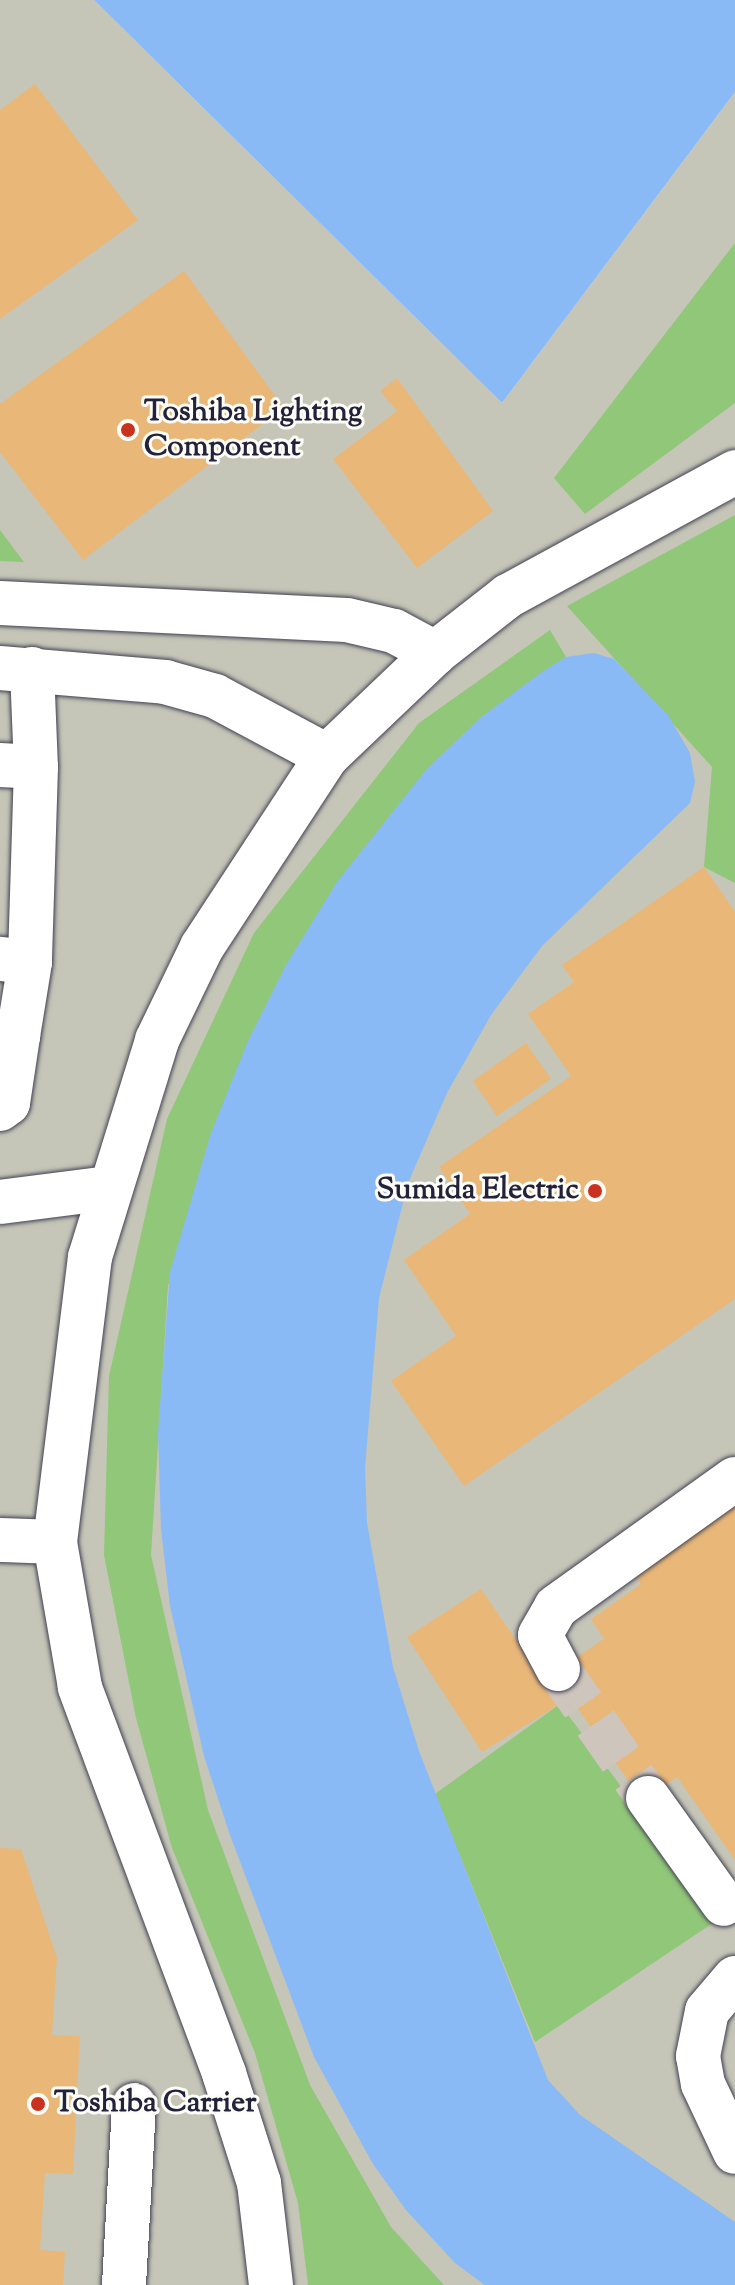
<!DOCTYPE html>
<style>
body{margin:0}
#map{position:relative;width:735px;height:2285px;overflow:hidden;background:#f9eede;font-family:"Sorts Mill Goudy",serif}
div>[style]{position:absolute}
.industrial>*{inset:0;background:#c5c5b8}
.green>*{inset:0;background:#91c779}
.water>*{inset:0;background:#89baf6}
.building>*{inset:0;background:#e9b879}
.minor-tunnel>*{height:44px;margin-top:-22px;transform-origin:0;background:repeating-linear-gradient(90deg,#cec5bd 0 44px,transparent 0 66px)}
.roads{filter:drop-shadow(0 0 2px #424153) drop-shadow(0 0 2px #424153)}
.minor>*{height:44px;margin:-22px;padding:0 22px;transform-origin:22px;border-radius:22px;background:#fff}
.dots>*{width:22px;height:22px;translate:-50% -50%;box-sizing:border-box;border:4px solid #fdfcf7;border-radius:50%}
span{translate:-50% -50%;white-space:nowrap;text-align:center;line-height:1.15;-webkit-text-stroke:6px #fdfcf7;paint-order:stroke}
.poi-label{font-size:30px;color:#22223b;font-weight:700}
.left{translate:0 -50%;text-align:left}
.right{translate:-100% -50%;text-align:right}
</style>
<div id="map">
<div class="industrial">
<i style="clip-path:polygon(0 0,94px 0,502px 403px,735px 92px,735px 2285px,0 2285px)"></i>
</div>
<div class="green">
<i style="clip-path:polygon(735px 243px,735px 403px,585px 514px,554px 478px)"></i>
<i style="clip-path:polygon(735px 515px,735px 883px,704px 867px,712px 767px,567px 606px)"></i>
<i style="clip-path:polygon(0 530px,24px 562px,0 561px)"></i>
<i style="clip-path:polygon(550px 630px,566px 657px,480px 718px,168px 1285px,151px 1555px,208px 1810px,310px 2085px,391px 2227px,444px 2285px,308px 2285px,298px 2203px,255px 2053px,172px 1848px,136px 1718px,104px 1555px,109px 1376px,167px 1119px,254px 933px,419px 723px)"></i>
<i style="clip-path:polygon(560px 1704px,719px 1919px,535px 2042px,435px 1794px)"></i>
</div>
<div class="water">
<i style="clip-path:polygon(94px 0,735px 0,735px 92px,502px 403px)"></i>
<i style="clip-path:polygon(594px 653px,614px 659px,668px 715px,690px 753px,695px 782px,690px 803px,542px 946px,491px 1015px,447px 1093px,408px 1183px,379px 1298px,365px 1468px,367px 1523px,393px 1667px,419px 1751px,548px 2080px,580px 2115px,735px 2222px,735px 2285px,485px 2285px,455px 2263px,406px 2210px,373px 2164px,314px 2057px,230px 1835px,204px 1756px,170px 1606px,161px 1529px,158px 1432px,170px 1272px,211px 1133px,248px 1041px,286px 965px,337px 882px,426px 770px,480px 718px,542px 672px,566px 657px)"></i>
</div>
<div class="building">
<i style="clip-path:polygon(35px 84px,138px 220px,0 319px,0 110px)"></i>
<i style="clip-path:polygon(184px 271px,284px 408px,83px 560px,0 452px,0 404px)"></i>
<i style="clip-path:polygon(397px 378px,493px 511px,417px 568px,333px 459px,397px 411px,380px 391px)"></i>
<i style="clip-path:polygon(704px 867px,735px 912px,735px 1299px,464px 1486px,391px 1381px,456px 1336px,404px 1260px,470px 1214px,439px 1167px,571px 1076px,528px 1014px,574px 982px,562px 965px)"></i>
<i style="clip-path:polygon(526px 1043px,551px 1079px,497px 1116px,473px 1081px)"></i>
<i style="clip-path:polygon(735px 1498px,735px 1860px,677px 1777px,643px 1802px,553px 1673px,604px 1639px,591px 1619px,641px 1584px,632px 1569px)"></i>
<i style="clip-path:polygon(481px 1589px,560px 1704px,482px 1752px,407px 1637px)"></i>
<i style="clip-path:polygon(0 1848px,21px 1849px,57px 1958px,52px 2035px,80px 2036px,73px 2174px,45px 2173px,40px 2250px,65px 2252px,63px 2285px,0 2285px)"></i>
</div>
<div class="minor-tunnel">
<i style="left:558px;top:1669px;width:157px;rotate:55.1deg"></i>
</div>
<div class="roads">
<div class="minor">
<i style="left:0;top:603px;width:347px;rotate:2.8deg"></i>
<i style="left:347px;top:620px;width:48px;rotate:13.2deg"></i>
<i style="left:394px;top:631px;width:47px;rotate:28.2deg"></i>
<i style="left:0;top:668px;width:166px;rotate:4.8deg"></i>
<i style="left:165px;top:682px;width:52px;rotate:15.6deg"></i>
<i style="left:215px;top:696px;width:127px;rotate:28.2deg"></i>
<i style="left:32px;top:669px;width:98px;rotate:87.7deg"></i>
<i style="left:0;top:765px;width:36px;rotate:3deg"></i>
<i style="left:36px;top:767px;width:195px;rotate:91.8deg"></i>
<i style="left:30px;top:962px;width:30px;rotate:-174deg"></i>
<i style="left:0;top:1048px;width:22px;rotate:-34deg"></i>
<i style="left:18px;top:1036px;width:75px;rotate:-80.8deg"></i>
<i style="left:0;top:1109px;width:10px;rotate:-37deg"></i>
<i style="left:8px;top:1103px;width:68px;rotate:-81.5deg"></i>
<i style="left:0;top:1202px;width:111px;rotate:-7.3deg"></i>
<i style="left:0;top:1540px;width:55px;rotate:2.1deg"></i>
<i style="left:558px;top:1669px;width:38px;rotate:-118deg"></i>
<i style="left:540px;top:1635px;width:32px;rotate:-60deg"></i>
<i style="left:556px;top:1607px;width:220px;rotate:-35.6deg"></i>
<i style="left:648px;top:1798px;width:130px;rotate:54.4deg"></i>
<i style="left:735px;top:1978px;width:43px;rotate:130.3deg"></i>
<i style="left:707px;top:2011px;width:46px;rotate:101.3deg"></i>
<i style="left:698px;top:2056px;width:28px;rotate:80deg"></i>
<i style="left:703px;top:2084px;width:75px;rotate:64.8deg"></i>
<i style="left:124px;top:2285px;width:180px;rotate:-86.8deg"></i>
<i style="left:271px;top:2285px;width:103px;rotate:-96.7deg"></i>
<i style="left:259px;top:2183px;width:115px;rotate:-107.7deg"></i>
<i style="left:224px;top:2073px;width:412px;rotate:-110.5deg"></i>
<i style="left:80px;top:1687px;width:147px;rotate:-99.8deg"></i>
<i style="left:55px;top:1542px;width:287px;rotate:-83deg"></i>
<i style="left:90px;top:1257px;width:227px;rotate:-72.8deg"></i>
<i style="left:157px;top:1040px;width:103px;rotate:-64.2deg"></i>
<i style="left:202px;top:947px;width:228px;rotate:-56.8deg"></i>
<i style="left:327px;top:756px;width:149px;rotate:-43.6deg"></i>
<i style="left:435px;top:653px;width:93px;rotate:-38deg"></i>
<i style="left:508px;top:596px;width:259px;rotate:-28.6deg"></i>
</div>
</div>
<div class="dots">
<i style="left:128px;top:430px;background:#c8321e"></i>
<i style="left:595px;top:1191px;background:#c8321e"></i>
<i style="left:38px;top:2104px;background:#c8321e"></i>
</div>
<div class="poi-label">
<span class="left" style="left:144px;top:430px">Toshiba Lighting<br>Component</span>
<span class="right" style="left:579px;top:1191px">Sumida Electric</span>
<span class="left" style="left:54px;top:2104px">Toshiba Carrier</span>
</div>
</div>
